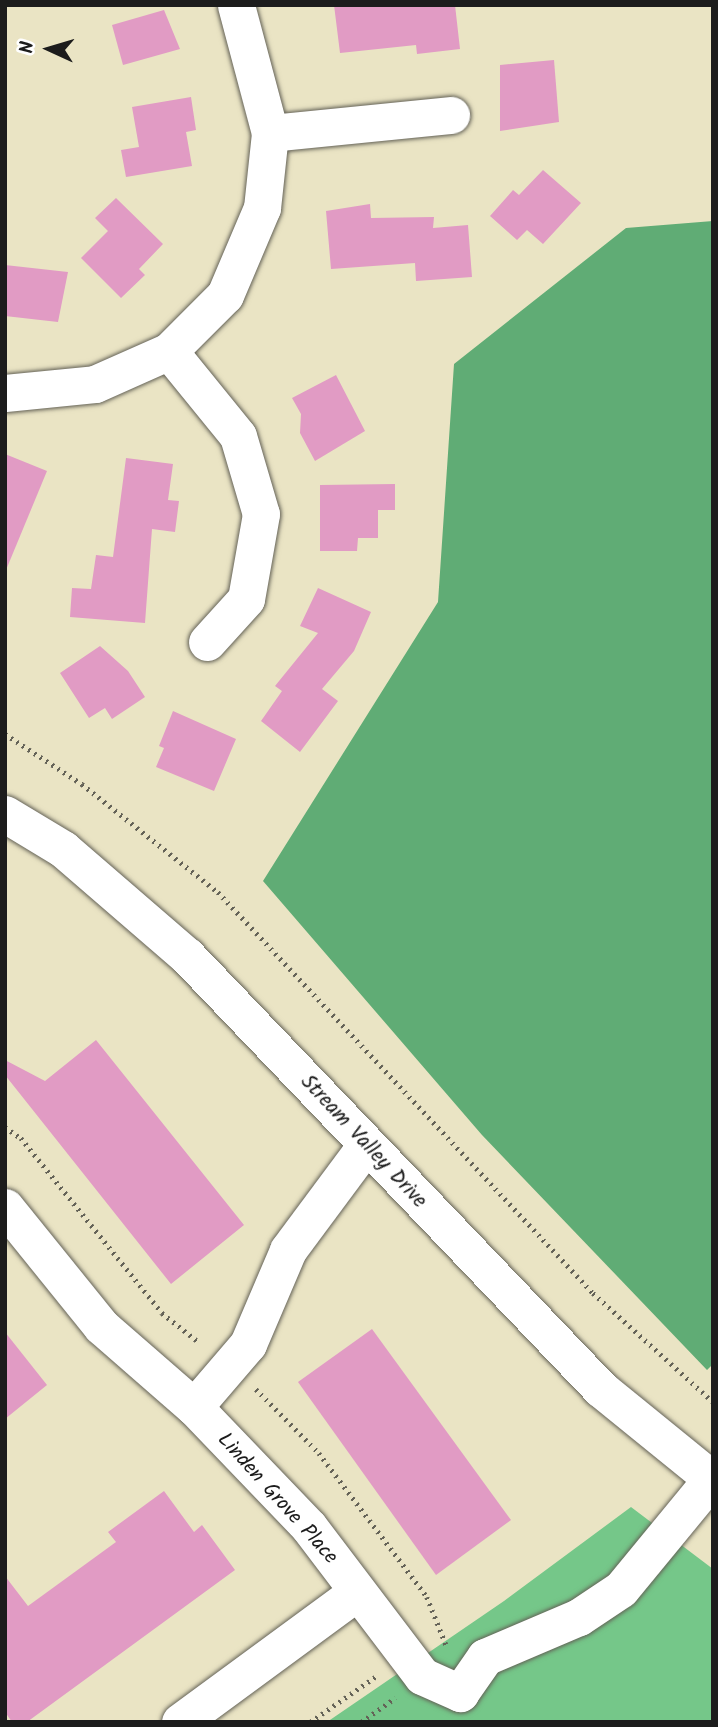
<!DOCTYPE html>
<style>
body{margin:0}
#map{position:relative;width:718px;height:1727px;overflow:hidden;background:#eae4c4;font-family:Kalam,sans-serif}
div>[style]{position:absolute}
.green>*{inset:0;background:#75c789}
.forest>*{inset:0;background:#60ac75}
.building>*{inset:0;background:#e19bc4}
.path>*{height:4.5px;margin-top:-2.25px;transform-origin:0;background:repeating-linear-gradient(90deg,#646257 0 2px,transparent 0 7px)}
.roads{filter:drop-shadow(0 0 2px #646257) drop-shadow(0 0 2px #646257)}
.street>*{height:37px;margin:-18.5px;padding:0 18.5px;transform-origin:18.5px;border-radius:18.5px;background:#fff}
span{translate:-50% -50%;white-space:nowrap;text-align:center;line-height:1.15;-webkit-text-stroke:6px #fff;paint-order:stroke}
.street-label{font-size:21px;color:#1c1c1c}
.frame{position:absolute;inset:0;border:7px solid #1c1c1c;pointer-events:none}
.north{position:absolute;left:14px;top:14px;width:70px;height:70px;-webkit-text-stroke:5px #fff;paint-order:stroke;rotate:274deg;font-size:19px;font-weight:700;line-height:28px;text-align:center;color:#1c1c1c}
.north::after{content:'';display:block;margin:auto;width:24px;height:32px;background:#1c1c1c;clip-path:polygon(50% 0,100% 100%,50% 72%,0 100%)}
</style>
<div id="map">
<div class="green">
<i style="clip-path:polygon(631px 1507px,713px 1569px,713px 1722px,327px 1722px,504px 1601px)"></i>
</div>
<div class="forest">
<i style="clip-path:polygon(713px 221px,713px 1364px,707px 1370px,482px 1135px,263px 881px,438px 602px,454px 364px,626px 228px)"></i>
</div>
<div class="building">
<i style="clip-path:polygon(334px 5px,455px 5px,460px 49px,417px 54px,416px 45px,340px 53px)"></i>
<i style="clip-path:polygon(164px 10px,180px 49px,123px 65px,112px 25px)"></i>
<i style="clip-path:polygon(554px 60px,559px 122px,500px 131px,500px 65px)"></i>
<i style="clip-path:polygon(191px 97px,196px 130px,186px 132px,192px 166px,126px 177px,121px 150px,139px 147px,132px 107px)"></i>
<i style="clip-path:polygon(543px 170px,581px 203px,543px 244px,527px 230px,517px 240px,490px 216px,513px 190px,519px 195px)"></i>
<i style="clip-path:polygon(116px 198px,163px 244px,139px 269px,145px 275px,121px 298px,81px 258px,108px 231px,95px 218px)"></i>
<i style="clip-path:polygon(370px 204px,371px 218px,434px 217px,433px 228px,468px 225px,472px 277px,416px 281px,415px 263px,331px 269px,326px 211px)"></i>
<i style="clip-path:polygon(5px 265px,68px 272px,58px 322px,5px 316px)"></i>
<i style="clip-path:polygon(336px 375px,365px 431px,315px 461px,300px 433px,301px 414px,292px 398px)"></i>
<i style="clip-path:polygon(5px 454px,47px 471px,6px 570px,5px 570px)"></i>
<i style="clip-path:polygon(126px 458px,173px 464px,168px 500px,179px 501px,175px 532px,152px 529px,145px 623px,70px 617px,72px 588px,91px 589px,96px 555px,113px 557px)"></i>
<i style="clip-path:polygon(395px 484px,395px 510px,378px 510px,378px 538px,358px 538px,357px 551px,320px 551px,320px 485px)"></i>
<i style="clip-path:polygon(318px 588px,371px 612px,354px 651px,322px 689px,338px 701px,300px 752px,261px 721px,282px 691px,275px 686px,318px 633px,300px 626px)"></i>
<i style="clip-path:polygon(100px 646px,128px 671px,145px 697px,112px 719px,105px 708px,89px 718px,60px 673px)"></i>
<i style="clip-path:polygon(173px 711px,236px 739px,214px 791px,156px 767px,164px 748px,159px 746px)"></i>
<i style="clip-path:polygon(96px 1040px,244px 1225px,171px 1284px,5px 1075px,5px 1060px,45px 1081px)"></i>
<i style="clip-path:polygon(372px 1329px,511px 1520px,436px 1575px,298px 1382px)"></i>
<i style="clip-path:polygon(5px 1332px,47px 1385px,5px 1419px)"></i>
<i style="clip-path:polygon(164px 1491px,194px 1532px,202px 1525px,235px 1570px,27px 1722px,12px 1722px,5px 1712px,5px 1576px,28px 1606px,116px 1542px,108px 1532px)"></i>
</div>
<div class="path">
<i style="left:5px;top:734px;width:92px;rotate:33deg"></i>
<i style="left:82px;top:784px;width:174px;rotate:38.5deg"></i>
<i style="left:218px;top:892px;width:549px;rotate:46.92deg"></i>
<i style="left:593px;top:1293px;width:162px;rotate:42.2deg"></i>
<i style="left:5px;top:1127px;width:19px;rotate:35deg"></i>
<i style="left:21px;top:1138px;width:225px;rotate:51.1deg"></i>
<i style="left:162px;top:1313px;width:48px;rotate:38.3deg"></i>
<i style="left:256px;top:1389px;width:90px;rotate:45.5deg"></i>
<i style="left:319px;top:1453px;width:180px;rotate:53.1deg"></i>
<i style="left:427px;top:1597px;width:54px;rotate:68.2deg"></i>
<i style="left:310px;top:1722px;width:83px;rotate:-34.7deg"></i>
<i style="left:361px;top:1722px;width:42px;rotate:-35.2deg"></i>
</div>
<div class="roads">
<div class="street">
<i style="left:270px;top:133px;width:182px;rotate:-5.7deg"></i>
<i style="left:169px;top:351px;width:109px;rotate:50.9deg"></i>
<i style="left:238px;top:436px;width:81px;rotate:73.6deg"></i>
<i style="left:261px;top:514px;width:86px;rotate:100deg"></i>
<i style="left:246px;top:599px;width:58px;rotate:132.2deg"></i>
<i style="left:5px;top:393px;width:90px;rotate:-5.7deg"></i>
<i style="left:95px;top:384px;width:81px;rotate:-24deg"></i>
<i style="left:169px;top:351px;width:79px;rotate:-45deg"></i>
<i style="left:225px;top:295px;width:95px;rotate:-67deg"></i>
<i style="left:262px;top:208px;width:75px;rotate:-83.9deg"></i>
<i style="left:270px;top:133px;width:132px;rotate:-104.9deg"></i>
<i style="left:5px;top:814px;width:68px;rotate:31.1deg"></i>
<i style="left:63px;top:849px;width:164px;rotate:40.8deg"></i>
<i style="left:187px;top:956px;width:599px;rotate:46.29deg"></i>
<i style="left:601px;top:1389px;width:144px;rotate:39.1deg"></i>
<i style="left:5px;top:1207px;width:153px;rotate:51.1deg"></i>
<i style="left:101px;top:1326px;width:123px;rotate:41.1deg"></i>
<i style="left:194px;top:1407px;width:166px;rotate:46.2deg"></i>
<i style="left:309px;top:1527px;width:187px;rotate:52.8deg"></i>
<i style="left:422px;top:1676px;width:42px;rotate:24.1deg"></i>
<i style="left:460px;top:1693px;width:44px;rotate:-55.2deg"></i>
<i style="left:485px;top:1657px;width:102px;rotate:-23.1deg"></i>
<i style="left:579px;top:1617px;width:50px;rotate:-33.7deg"></i>
<i style="left:621px;top:1589px;width:145px;rotate:-50.6deg"></i>
<i style="left:194px;top:1407px;width:83px;rotate:-49.4deg"></i>
<i style="left:248px;top:1344px;width:102px;rotate:-66.9deg"></i>
<i style="left:288px;top:1250px;width:131px;rotate:-53.4deg"></i>
<i style="left:180px;top:1722px;width:220px;rotate:-36.3deg"></i>
</div>
</div>
<div class="street-label">
<span style="left:363px;top:1142px;rotate:47deg">Stream Valley Drive</span>
<span style="left:277px;top:1499px;rotate:48deg">Linden Grove Place</span>
</div>
<div class="frame"></div>
<div class="north">N</div>
</div>
